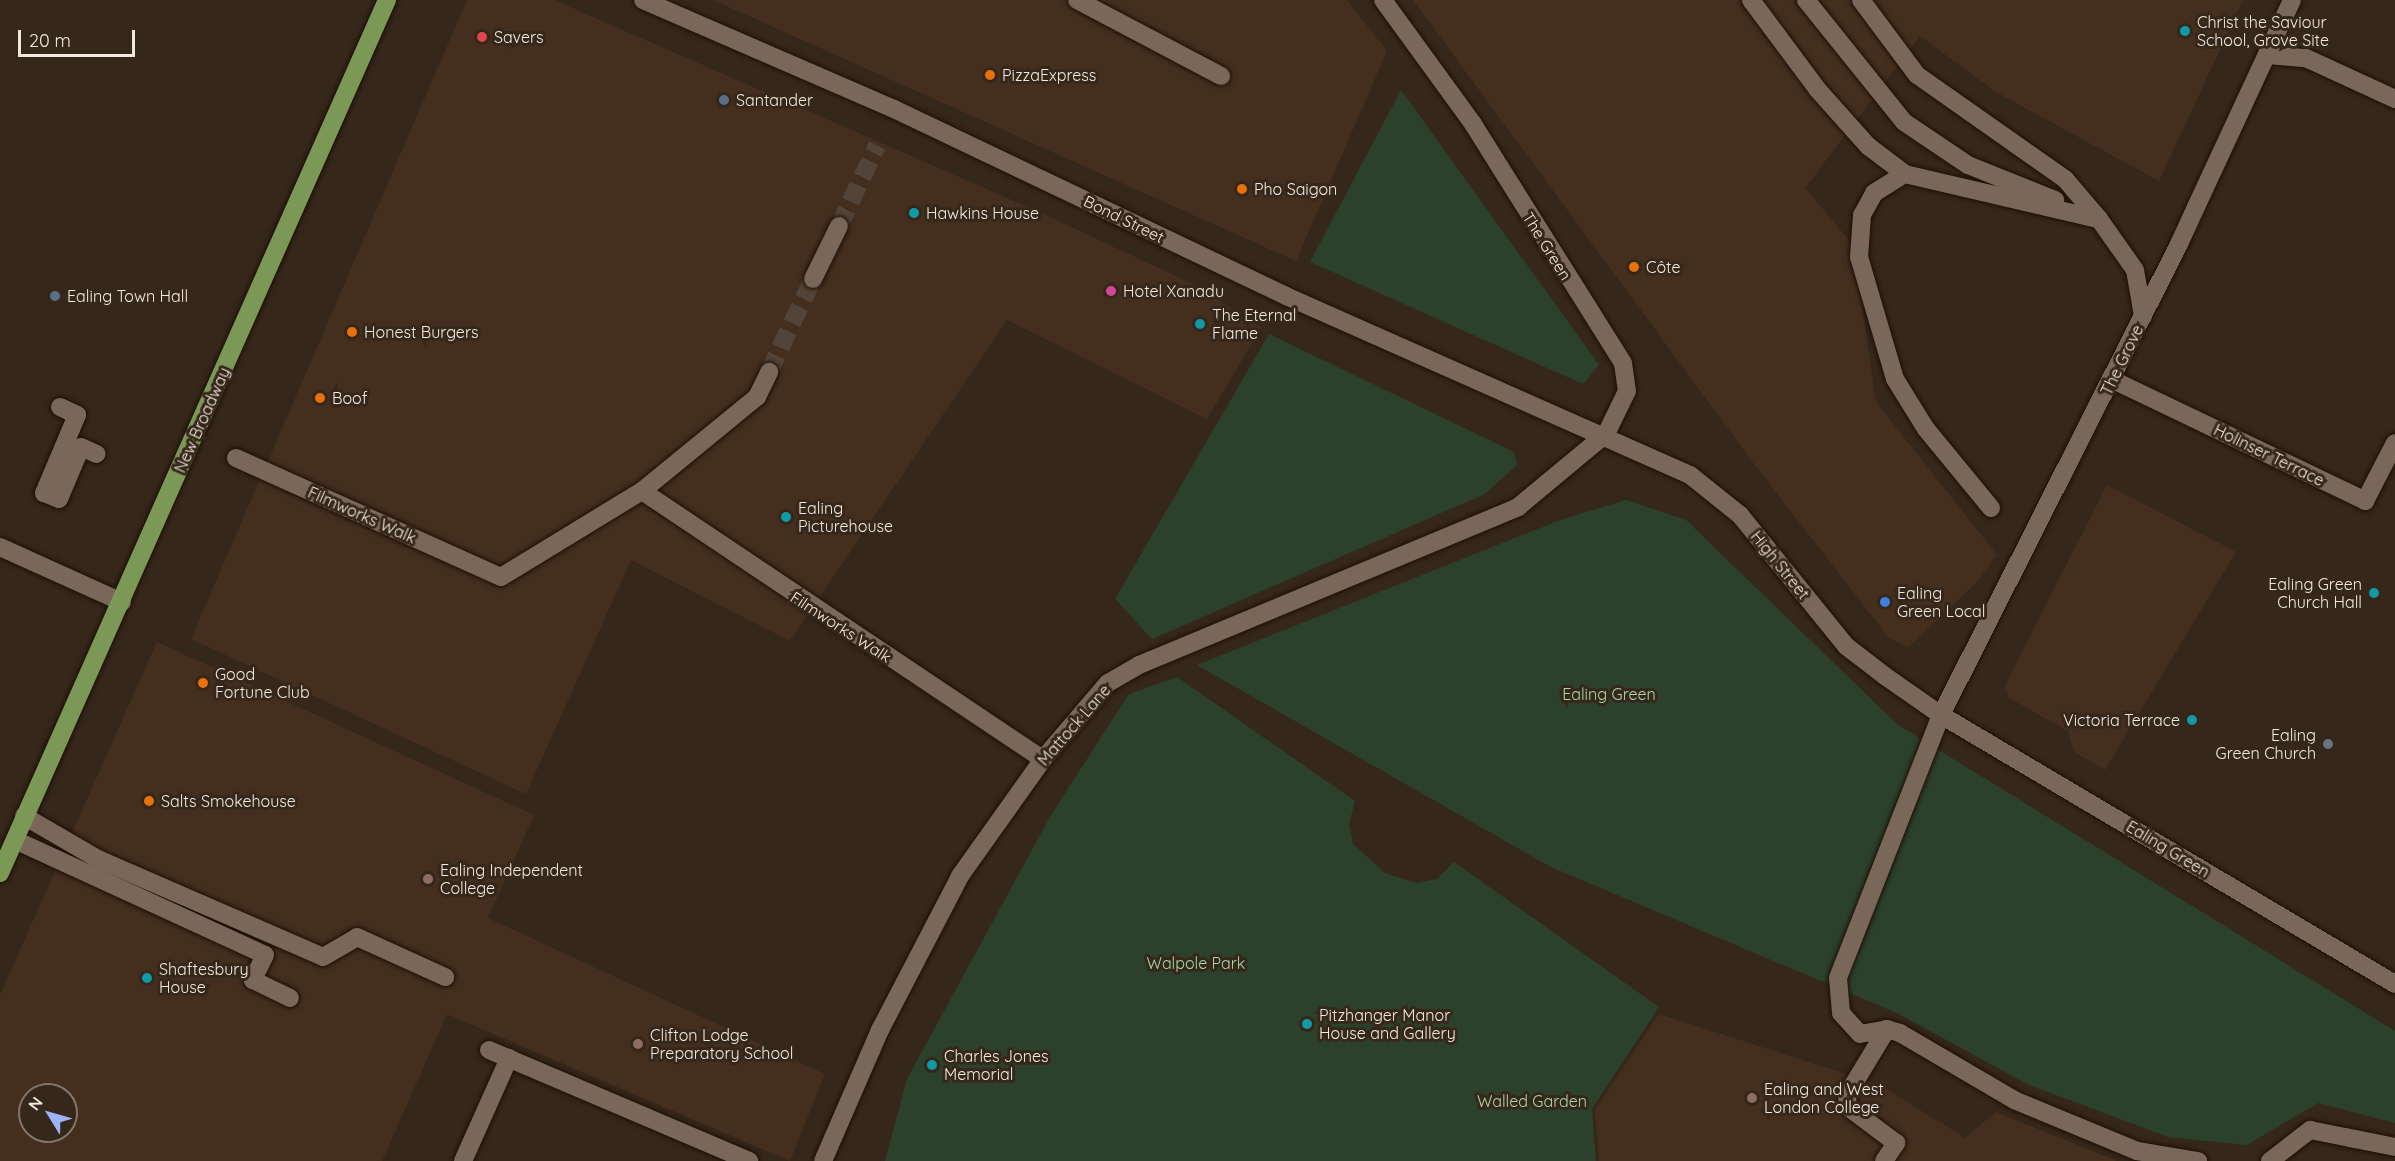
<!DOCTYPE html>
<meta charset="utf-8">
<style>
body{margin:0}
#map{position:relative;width:2395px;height:1161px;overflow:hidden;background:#36271b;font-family:Quicksand,sans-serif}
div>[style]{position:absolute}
.built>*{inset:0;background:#442f1f}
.green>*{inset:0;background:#2c412b}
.street-tunnel>*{height:18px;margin-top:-9px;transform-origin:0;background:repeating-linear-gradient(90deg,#524439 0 18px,transparent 0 27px)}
.roads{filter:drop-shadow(0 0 2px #1d0f05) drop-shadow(0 0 2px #1d0f05)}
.lane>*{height:18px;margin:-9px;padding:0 9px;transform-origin:9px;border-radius:9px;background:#796759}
.street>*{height:18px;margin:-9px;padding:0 9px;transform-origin:9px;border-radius:9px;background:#796759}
.secondary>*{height:18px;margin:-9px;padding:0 9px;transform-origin:9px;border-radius:9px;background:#796759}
.primary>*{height:18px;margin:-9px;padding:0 9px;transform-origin:9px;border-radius:9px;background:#7b9856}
.dots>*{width:16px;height:16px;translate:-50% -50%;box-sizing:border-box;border:3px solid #36271b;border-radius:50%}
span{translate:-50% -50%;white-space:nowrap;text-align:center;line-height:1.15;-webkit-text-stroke:6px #36271b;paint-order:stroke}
.poi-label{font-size:16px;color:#f3e8e0}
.left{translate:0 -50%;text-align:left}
.right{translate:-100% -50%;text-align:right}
.street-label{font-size:16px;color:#f3e8e0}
.park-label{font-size:16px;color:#a7d7a4}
.north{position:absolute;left:18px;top:1083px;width:60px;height:60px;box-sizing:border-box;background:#36271b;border:2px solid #82746a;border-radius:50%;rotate:307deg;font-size:16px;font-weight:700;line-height:24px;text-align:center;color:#f3e8e0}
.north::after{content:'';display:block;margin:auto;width:21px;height:27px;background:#9db4fd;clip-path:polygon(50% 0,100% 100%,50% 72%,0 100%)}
.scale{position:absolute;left:18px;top:30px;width:117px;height:27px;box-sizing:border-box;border:3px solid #f3e8e0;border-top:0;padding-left:8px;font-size:18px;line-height:21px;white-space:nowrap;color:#f3e8e0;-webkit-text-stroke:4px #36271b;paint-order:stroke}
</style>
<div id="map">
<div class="built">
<i style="clip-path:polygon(467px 0,554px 0,1037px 211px,1197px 286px,1261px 328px,1207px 419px,1007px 320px,790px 641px,631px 560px,526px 794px,191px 639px)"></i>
<i style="clip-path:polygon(713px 0,1347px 0,1387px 51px,1296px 261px)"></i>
<i style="clip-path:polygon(1413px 0,2243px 0,2159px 181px,1996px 92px,1920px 36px,1805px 188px,1853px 245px,1876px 402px,1997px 555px,1978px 581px,1908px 647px,1889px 638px,1751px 460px)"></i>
<i style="clip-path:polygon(2107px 485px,2236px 552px,2105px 770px,2073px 751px,2068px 731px,2009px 698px,2005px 685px)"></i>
<i style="clip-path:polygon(evenodd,157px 642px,534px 815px,488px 918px,825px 1074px,790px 1161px,447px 1014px,382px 1161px,0 1161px,0 995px,157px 642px,30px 1095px,66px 1095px,66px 1131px,30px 1131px,30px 1095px)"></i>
<i style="clip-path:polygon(1659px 1014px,1880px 1085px,1965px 1138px,1996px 1112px,2117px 1161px,1599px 1161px,1595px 1110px)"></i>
</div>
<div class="green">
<i style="clip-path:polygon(1401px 90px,1599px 365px,1583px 384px,1310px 262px)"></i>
<i style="clip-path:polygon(1269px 334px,1514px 452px,1517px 465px,1485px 494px,1152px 639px,1115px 599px)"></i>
<i style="clip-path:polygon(1626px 500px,1686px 520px,1898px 725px,2395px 1031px,2395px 1123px,2318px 1103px,2247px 1145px,2168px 1137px,2029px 1085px,1897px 1013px,1551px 867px,1197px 665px,1560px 520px)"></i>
<i style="clip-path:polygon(1177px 677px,1355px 801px,1349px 824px,1353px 844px,1385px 873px,1416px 883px,1437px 879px,1454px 862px,1659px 1007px,1592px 1109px,1596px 1161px,885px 1161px,907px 1079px,1051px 815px,1129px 694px)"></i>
</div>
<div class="street-tunnel">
<i style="left:839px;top:226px;width:89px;rotate:-64.6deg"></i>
<i style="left:769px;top:372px;width:103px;rotate:-64.7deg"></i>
</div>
<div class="roads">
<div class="lane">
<i style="left:1077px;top:0;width:163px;rotate:27.8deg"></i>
<i style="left:1751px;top:0;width:112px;rotate:53.3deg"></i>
<i style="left:1818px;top:90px;width:75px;rotate:48.2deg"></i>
<i style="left:1868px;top:146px;width:46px;rotate:37.1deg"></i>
<i style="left:1806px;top:0;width:156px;rotate:51.2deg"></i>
<i style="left:1904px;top:122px;width:77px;rotate:33.9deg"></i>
<i style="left:1968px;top:165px;width:94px;rotate:21.9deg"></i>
<i style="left:1861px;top:0;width:94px;rotate:53.3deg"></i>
<i style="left:1917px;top:75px;width:181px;rotate:35.1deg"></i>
<i style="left:2065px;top:179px;width:52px;rotate:49.6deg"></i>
<i style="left:2268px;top:55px;width:38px;rotate:5deg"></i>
<i style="left:2306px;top:58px;width:98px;rotate:24.7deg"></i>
<i style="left:2088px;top:214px;width:12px;rotate:24deg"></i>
<i style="left:2099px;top:219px;width:62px;rotate:54.8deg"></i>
<i style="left:2135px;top:270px;width:47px;rotate:80.1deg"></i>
<i style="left:2179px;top:244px;width:41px;rotate:-65.3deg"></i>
<i style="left:1991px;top:508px;width:102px;rotate:-129.4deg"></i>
<i style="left:1926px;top:429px;width:59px;rotate:-121.8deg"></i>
<i style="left:1895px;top:379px;width:127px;rotate:-106.4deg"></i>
<i style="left:1859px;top:257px;width:42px;rotate:-85.9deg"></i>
<i style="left:1862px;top:215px;width:25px;rotate:-61deg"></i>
<i style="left:1874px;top:193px;width:36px;rotate:-32deg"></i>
<i style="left:1905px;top:174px;width:199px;rotate:13.1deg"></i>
<i style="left:1941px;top:715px;width:282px;rotate:111.4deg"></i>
<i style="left:1838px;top:978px;width:35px;rotate:85deg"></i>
<i style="left:1841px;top:1013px;width:28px;rotate:48deg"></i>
<i style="left:1860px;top:1034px;width:27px;rotate:-10deg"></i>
<i style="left:1887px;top:1029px;width:14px;rotate:17deg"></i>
<i style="left:1900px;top:1033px;width:132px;rotate:30.4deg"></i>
<i style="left:2014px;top:1100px;width:133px;rotate:22.5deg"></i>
<i style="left:2137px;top:1151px;width:62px;rotate:9.3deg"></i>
<i style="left:24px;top:816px;width:86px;rotate:30.2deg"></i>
<i style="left:98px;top:859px;width:245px;rotate:23.5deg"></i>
<i style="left:323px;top:957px;width:39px;rotate:-30deg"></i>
<i style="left:357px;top:937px;width:97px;rotate:24.4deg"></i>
<i style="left:15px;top:840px;width:275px;rotate:24.7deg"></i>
<i style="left:265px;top:955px;width:28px;rotate:116deg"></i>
<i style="left:253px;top:980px;width:41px;rotate:25.9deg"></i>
<i style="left:489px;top:1050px;width:283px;rotate:23.1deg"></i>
<i style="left:463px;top:1161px;width:113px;rotate:-65.9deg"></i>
<i style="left:1884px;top:1161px;width:22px;rotate:-56deg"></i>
<i style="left:1896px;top:1143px;width:60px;rotate:-143.1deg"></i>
<i style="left:1848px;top:1107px;width:12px;rotate:-95deg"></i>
<i style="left:1847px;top:1095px;width:77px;rotate:-58.8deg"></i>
<i style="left:2270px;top:1161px;width:51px;rotate:-37.8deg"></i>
<i style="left:2310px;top:1130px;width:87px;rotate:11.3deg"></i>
</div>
<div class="street">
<i style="left:2196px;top:207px;width:228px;rotate:-65.1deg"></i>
<i style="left:813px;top:279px;width:59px;rotate:-63.9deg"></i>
<i style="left:2113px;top:380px;width:280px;rotate:25.6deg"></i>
<i style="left:2365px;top:501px;width:65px;rotate:-62.7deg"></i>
<i style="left:60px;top:407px;width:19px;rotate:25deg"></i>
<i style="left:77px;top:415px;width:85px;rotate:112.9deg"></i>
<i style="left:44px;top:493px;width:16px;rotate:22deg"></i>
<i style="left:59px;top:499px;width:56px;rotate:-67.1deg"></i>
<i style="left:81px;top:447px;width:17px;rotate:24deg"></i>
<i style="left:236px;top:458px;width:290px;rotate:24.2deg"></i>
<i style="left:501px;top:577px;width:165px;rotate:-31.4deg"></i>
<i style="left:642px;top:491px;width:482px;rotate:33.8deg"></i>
<i style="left:642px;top:491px;width:149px;rotate:-39.3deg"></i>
<i style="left:757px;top:397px;width:28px;rotate:-64deg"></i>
<i style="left:0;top:547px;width:134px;rotate:24.3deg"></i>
<i style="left:1941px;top:715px;width:528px;rotate:-63.19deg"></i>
<i style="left:823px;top:1161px;width:143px;rotate:-66.5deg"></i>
<i style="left:880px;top:1030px;width:174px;rotate:-62.5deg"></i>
<i style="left:960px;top:876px;width:143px;rotate:-54.6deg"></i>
<i style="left:1043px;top:759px;width:100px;rotate:-49.5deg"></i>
<i style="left:1108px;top:683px;width:36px;rotate:-30deg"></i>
<i style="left:1139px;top:665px;width:411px;rotate:-22.6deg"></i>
<i style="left:1518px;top:507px;width:114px;rotate:-39.7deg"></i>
</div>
<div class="secondary">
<i style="left:643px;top:0;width:274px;rotate:23.5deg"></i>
<i style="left:894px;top:109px;width:434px;rotate:25.5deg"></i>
<i style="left:1286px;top:296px;width:442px;rotate:23.9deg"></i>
<i style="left:1690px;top:475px;width:64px;rotate:38.7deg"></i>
<i style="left:1740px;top:515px;width:169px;rotate:51deg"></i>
<i style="left:1846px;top:646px;width:49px;rotate:37.6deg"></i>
<i style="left:1885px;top:676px;width:68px;rotate:34.9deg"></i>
<i style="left:1941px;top:715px;width:528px;rotate:30.65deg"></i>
<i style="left:1383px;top:0;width:153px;rotate:54deg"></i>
<i style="left:1473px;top:124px;width:282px;rotate:57.9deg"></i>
<i style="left:1623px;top:363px;width:28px;rotate:82deg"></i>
<i style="left:1627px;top:391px;width:48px;rotate:116deg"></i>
</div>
<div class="primary">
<i style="left:0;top:873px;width:955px;rotate:-66.09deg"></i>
</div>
</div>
<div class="dots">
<i style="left:2185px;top:31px;background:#0f9aa8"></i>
<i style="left:482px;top:37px;background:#e0444e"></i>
<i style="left:990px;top:75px;background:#e8710a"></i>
<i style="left:724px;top:100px;background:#5c6f8a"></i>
<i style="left:1242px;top:189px;background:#e8710a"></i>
<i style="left:914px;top:213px;background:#0f9aa8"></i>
<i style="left:1634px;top:267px;background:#e8710a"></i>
<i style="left:1111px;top:291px;background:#d1479c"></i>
<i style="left:55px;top:296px;background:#5c6f8a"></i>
<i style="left:1200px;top:324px;background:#0f9aa8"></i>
<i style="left:352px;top:332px;background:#e8710a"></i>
<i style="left:320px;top:398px;background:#e8710a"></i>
<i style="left:786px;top:517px;background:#0f9aa8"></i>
<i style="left:2374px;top:593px;background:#0f9aa8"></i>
<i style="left:1885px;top:602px;background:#3f7fe0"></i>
<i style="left:203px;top:683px;background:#e8710a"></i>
<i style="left:2192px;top:720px;background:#0f9aa8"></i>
<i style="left:2328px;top:744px;background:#6b7280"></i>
<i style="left:149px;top:801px;background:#e8710a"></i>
<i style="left:428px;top:879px;background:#8d6e63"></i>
<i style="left:147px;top:978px;background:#0f9aa8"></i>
<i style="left:1307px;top:1024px;background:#0f9aa8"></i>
<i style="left:638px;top:1044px;background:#8d6e63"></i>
<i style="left:932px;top:1065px;background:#0f9aa8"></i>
<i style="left:1752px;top:1098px;background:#8d6e63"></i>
</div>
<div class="poi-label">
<span class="left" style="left:2197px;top:31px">Christ the Saviour<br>School, Grove Site</span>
<span class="left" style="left:494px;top:37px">Savers</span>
<span class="left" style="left:1002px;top:75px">PizzaExpress</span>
<span class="left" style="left:736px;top:100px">Santander</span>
<span class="left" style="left:1254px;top:189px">Pho Saigon</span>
<span class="left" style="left:926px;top:213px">Hawkins House</span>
<span class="left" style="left:1646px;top:267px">Côte</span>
<span class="left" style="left:1123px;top:291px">Hotel Xanadu</span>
<span class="left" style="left:67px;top:296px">Ealing Town Hall</span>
<span class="left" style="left:1212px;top:324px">The Eternal<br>Flame</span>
<span class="left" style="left:364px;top:332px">Honest Burgers</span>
<span class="left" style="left:332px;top:398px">Boof</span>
<span class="left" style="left:798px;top:517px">Ealing<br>Picturehouse</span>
<span class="right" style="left:2362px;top:593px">Ealing Green<br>Church Hall</span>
<span class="left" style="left:1897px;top:602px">Ealing<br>Green Local</span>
<span class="left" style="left:215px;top:683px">Good<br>Fortune Club</span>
<span class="right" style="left:2180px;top:720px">Victoria Terrace</span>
<span class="right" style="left:2316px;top:744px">Ealing<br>Green Church</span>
<span class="left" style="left:161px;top:801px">Salts Smokehouse</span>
<span class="left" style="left:440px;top:879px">Ealing Independent<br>College</span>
<span class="left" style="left:159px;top:978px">Shaftesbury<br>House</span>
<span class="left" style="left:1319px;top:1024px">Pitzhanger Manor<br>House and Gallery</span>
<span class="left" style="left:650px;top:1044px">Clifton Lodge<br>Preparatory School</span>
<span class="left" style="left:944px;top:1065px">Charles Jones<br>Memorial</span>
<span class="left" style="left:1764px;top:1098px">Ealing and West<br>London College</span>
</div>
<div class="street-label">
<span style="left:1124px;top:219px;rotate:26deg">Bond Street</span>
<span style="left:1547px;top:246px;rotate:58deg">The Green</span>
<span style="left:2122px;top:360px;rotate:-64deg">The Grove</span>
<span style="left:202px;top:420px;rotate:-66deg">New Broadway</span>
<span style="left:2269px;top:455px;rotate:26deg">Holinser Terrace</span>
<span style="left:362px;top:515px;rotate:24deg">Filmworks Walk</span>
<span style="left:1780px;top:565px;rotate:51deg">High Street</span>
<span style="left:841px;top:627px;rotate:33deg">Filmworks Walk</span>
<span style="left:1074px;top:725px;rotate:-49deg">Mattock Lane</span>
<span style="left:2168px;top:849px;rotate:31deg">Ealing Green</span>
</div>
<div class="park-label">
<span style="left:1609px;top:694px">Ealing Green</span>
<span style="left:1196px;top:963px">Walpole Park</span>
<span style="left:1532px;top:1101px">Walled Garden</span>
</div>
<div class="north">N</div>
<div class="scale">20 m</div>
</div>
